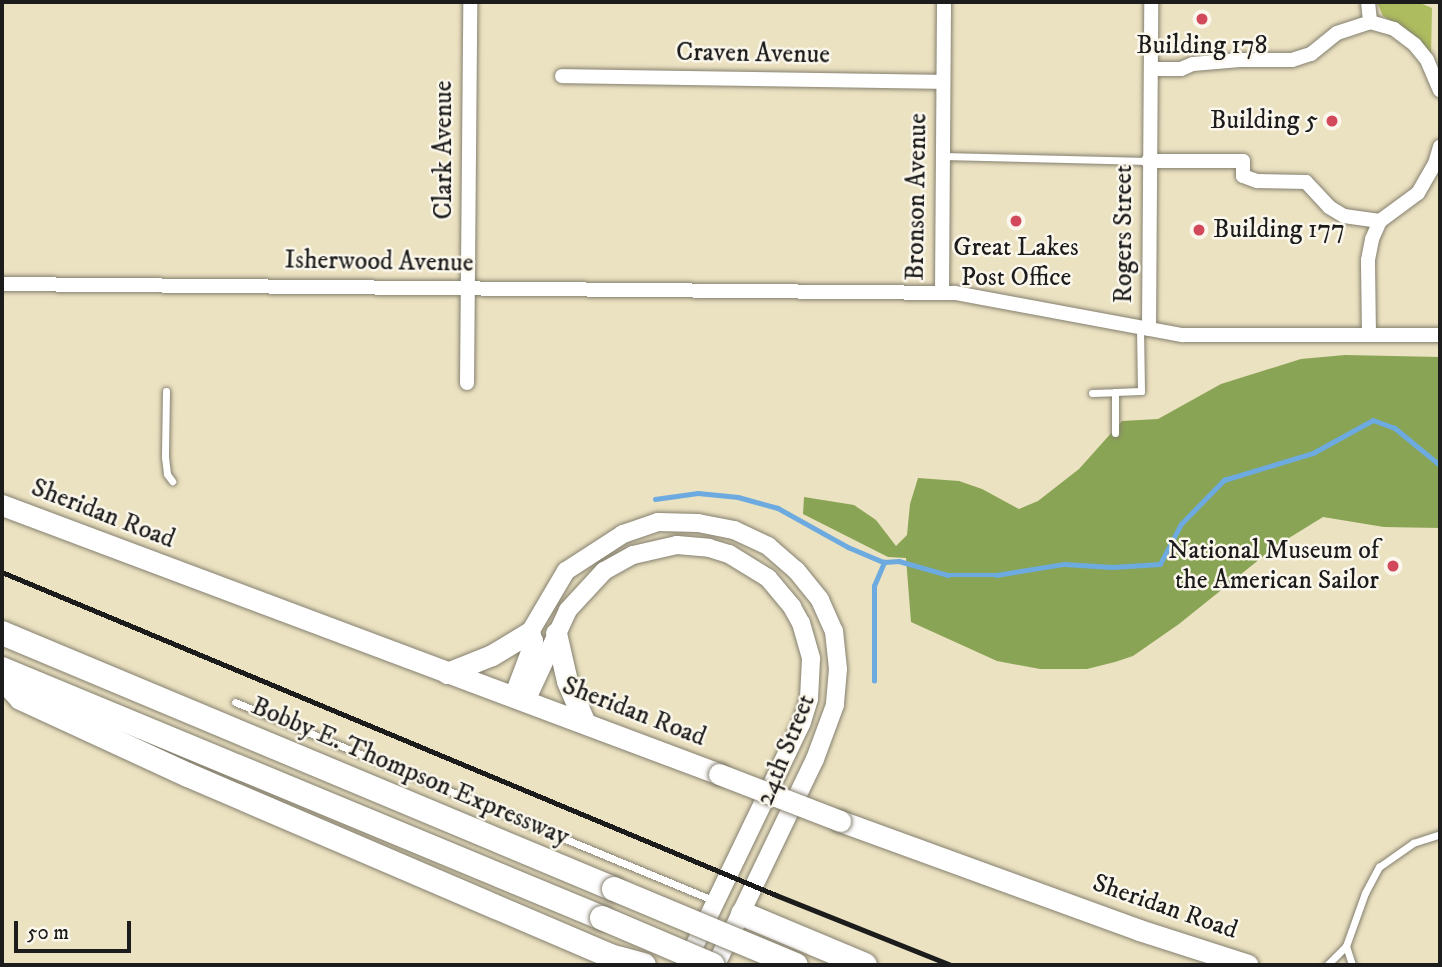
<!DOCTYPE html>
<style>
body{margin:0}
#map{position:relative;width:1442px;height:967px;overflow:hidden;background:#ebe2c1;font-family:"IM FELL DW Pica",serif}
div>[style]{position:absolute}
.green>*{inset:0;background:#adbc5e}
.forest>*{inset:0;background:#8aa455}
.stream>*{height:4.5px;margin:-2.25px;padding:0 2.25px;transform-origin:2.25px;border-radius:2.25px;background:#6daadf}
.roads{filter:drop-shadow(0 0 2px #847f6e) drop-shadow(0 0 2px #847f6e)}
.service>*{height:7px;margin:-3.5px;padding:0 3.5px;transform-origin:3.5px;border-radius:3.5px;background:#fff}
.minor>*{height:14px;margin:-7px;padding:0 7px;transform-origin:7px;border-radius:7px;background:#fff}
.tertiary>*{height:18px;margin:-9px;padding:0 9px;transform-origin:9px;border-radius:9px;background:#fff}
.secondary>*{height:21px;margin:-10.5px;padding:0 10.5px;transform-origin:10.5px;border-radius:10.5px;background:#fff}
.trunk>*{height:24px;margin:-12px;padding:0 12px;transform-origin:12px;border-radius:12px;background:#fff}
.rail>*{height:4.5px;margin:-2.25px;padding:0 2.25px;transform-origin:2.25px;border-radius:2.25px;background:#1c1c1c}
.bridges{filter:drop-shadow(0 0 2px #847f6e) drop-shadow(0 0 2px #847f6e)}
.secondary-bridge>*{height:21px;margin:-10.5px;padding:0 10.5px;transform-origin:10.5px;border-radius:10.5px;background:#fff}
.trunk-bridge>*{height:24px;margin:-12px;padding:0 12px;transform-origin:12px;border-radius:12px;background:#fff}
.dots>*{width:19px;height:19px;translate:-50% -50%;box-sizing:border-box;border:4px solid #fbf7ec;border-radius:50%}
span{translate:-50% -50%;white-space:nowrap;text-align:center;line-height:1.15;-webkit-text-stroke:5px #fbf7ec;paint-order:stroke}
.poi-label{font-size:26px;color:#1c1c1c}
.right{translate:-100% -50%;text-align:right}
.left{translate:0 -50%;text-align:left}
.street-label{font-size:26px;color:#1c1c1c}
.frame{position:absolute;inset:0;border:4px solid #1c1c1c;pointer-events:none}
.scale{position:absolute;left:14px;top:921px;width:117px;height:32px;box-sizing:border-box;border:4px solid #1c1c1c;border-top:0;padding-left:9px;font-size:21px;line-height:24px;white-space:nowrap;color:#1c1c1c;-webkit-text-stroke:5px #fbf7ec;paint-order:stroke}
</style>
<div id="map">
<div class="green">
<i style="clip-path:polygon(1377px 2px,1418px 2px,1432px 8px,1431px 56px,1413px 34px,1383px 16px)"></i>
</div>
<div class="forest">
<i style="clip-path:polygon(1345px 355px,1440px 357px,1440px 528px,1384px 527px,1323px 517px,1276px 546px,1179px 624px,1133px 656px,1115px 662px,1087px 669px,1040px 669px,997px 661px,911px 622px,906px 558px,888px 557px,803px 514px,804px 497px,854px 505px,876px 520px,896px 546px,907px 535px,910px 504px,918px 478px,959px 481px,982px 489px,1019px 509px,1038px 501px,1079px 469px,1122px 421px,1158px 419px,1221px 384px,1301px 359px)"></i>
</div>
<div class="stream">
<i style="left:655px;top:499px;width:43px;rotate:-7.9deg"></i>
<i style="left:698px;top:493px;width:40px;rotate:5.7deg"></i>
<i style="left:738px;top:497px;width:41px;rotate:15.4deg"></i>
<i style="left:778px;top:508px;width:80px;rotate:29.1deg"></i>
<i style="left:848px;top:547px;width:39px;rotate:23deg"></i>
<i style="left:884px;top:562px;width:15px;rotate:-4deg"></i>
<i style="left:899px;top:561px;width:51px;rotate:15.9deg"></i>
<i style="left:948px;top:575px;width:48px"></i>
<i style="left:996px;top:575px;width:69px;rotate:-9.2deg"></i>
<i style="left:1064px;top:564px;width:48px;rotate:3.6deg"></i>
<i style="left:1112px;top:567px;width:48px;rotate:-3.6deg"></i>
<i style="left:1160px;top:564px;width:45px;rotate:-62.3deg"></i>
<i style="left:1181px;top:524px;width:62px;rotate:-45.7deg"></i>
<i style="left:1224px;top:480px;width:93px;rotate:-16.9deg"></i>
<i style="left:1313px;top:453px;width:68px;rotate:-28.8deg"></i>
<i style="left:1373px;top:420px;width:23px;rotate:20deg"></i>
<i style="left:1395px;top:428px;width:58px;rotate:39.4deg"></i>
<i style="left:874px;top:681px;width:95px;rotate:-90deg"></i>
<i style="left:874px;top:586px;width:26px;rotate:-67deg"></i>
</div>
<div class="roads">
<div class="service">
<i style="left:943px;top:156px;width:205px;rotate:1.4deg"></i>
<i style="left:166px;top:391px;width:66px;rotate:90.9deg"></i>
<i style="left:165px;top:457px;width:17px;rotate:83deg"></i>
<i style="left:167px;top:474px;width:9px;rotate:54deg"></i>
<i style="left:1092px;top:393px;width:23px;rotate:-2deg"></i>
<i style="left:1115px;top:433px;width:41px;rotate:-90deg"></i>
<i style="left:1115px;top:392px;width:26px;rotate:-2deg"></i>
<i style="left:1141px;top:391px;width:64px;rotate:-90.9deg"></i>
<i style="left:235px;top:702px;width:520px;rotate:22.52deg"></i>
<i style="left:1346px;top:946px;width:20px;rotate:72deg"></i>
<i style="left:1327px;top:965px;width:27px;rotate:-45deg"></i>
<i style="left:1346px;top:946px;width:56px;rotate:-70.3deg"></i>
<i style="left:1365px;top:893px;width:30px;rotate:-62deg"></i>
<i style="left:1379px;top:867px;width:42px;rotate:-35.2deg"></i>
<i style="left:1413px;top:843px;width:28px;rotate:-18deg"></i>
</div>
<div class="minor">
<i style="left:1368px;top:2px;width:20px;rotate:84deg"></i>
<i style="left:1151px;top:69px;width:30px"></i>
<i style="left:1181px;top:69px;width:13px;rotate:-23deg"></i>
<i style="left:1193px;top:64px;width:47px;rotate:-4.9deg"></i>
<i style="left:1240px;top:60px;width:52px"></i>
<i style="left:1292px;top:60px;width:20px;rotate:-18deg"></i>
<i style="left:1311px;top:54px;width:33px;rotate:-39deg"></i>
<i style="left:1337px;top:33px;width:35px;rotate:-18deg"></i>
<i style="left:1370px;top:22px;width:25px;rotate:16deg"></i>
<i style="left:1394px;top:29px;width:26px;rotate:37deg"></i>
<i style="left:1415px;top:45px;width:19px;rotate:51deg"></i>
<i style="left:1427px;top:60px;width:33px;rotate:67deg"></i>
<i style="left:562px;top:76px;width:381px;rotate:0.9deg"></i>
<i style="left:1148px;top:161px;width:95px"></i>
<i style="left:1243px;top:161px;width:15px;rotate:90deg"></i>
<i style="left:1243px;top:176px;width:15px;rotate:20deg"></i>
<i style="left:1257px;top:181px;width:49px;rotate:1.2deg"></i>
<i style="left:1306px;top:182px;width:34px;rotate:47deg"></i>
<i style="left:1329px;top:207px;width:17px;rotate:31deg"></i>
<i style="left:1344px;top:216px;width:36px;rotate:8deg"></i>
<i style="left:2px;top:284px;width:953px;rotate:0.54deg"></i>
<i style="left:955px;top:293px;width:231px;rotate:10.5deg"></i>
<i style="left:1182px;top:335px;width:258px"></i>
<i style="left:942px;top:293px;width:291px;rotate:-89.6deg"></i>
<i style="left:1149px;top:329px;width:327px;rotate:-89.6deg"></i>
<i style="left:1369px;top:335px;width:75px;rotate:-90.8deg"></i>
<i style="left:1368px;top:260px;width:21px;rotate:-79deg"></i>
<i style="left:1372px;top:239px;width:20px;rotate:-66deg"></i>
<i style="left:1380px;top:221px;width:47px;rotate:-36.4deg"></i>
<i style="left:1418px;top:193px;width:34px;rotate:-60deg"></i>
<i style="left:1435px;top:164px;width:18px;rotate:-74deg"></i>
<i style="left:467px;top:383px;width:381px;rotate:-89.5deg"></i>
</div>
<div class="tertiary">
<i style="left:513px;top:697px;width:60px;rotate:-69.4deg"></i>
<i style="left:534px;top:641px;width:10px;rotate:-114deg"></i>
<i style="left:530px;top:632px;width:71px;rotate:-59.5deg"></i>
<i style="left:566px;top:571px;width:68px;rotate:-33deg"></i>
<i style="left:623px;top:534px;width:37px;rotate:-19deg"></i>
<i style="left:658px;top:522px;width:40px;rotate:1.4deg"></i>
<i style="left:698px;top:523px;width:37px;rotate:11deg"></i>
<i style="left:734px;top:530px;width:38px;rotate:25deg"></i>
<i style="left:768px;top:546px;width:37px;rotate:41deg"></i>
<i style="left:796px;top:570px;width:38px;rotate:51deg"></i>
<i style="left:820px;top:600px;width:34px;rotate:66deg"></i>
<i style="left:834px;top:631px;width:38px;rotate:84deg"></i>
<i style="left:838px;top:669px;width:36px;rotate:95deg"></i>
<i style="left:835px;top:705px;width:58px;rotate:110.3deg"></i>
<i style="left:815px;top:759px;width:229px;rotate:115.7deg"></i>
<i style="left:526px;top:701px;width:100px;rotate:-65.2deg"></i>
<i style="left:568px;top:610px;width:53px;rotate:-47.3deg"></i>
<i style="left:604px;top:571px;width:33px;rotate:-29deg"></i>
<i style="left:633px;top:555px;width:45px;rotate:-12.8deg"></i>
<i style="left:677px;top:545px;width:32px;rotate:5deg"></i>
<i style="left:709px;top:548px;width:21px;rotate:17deg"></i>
<i style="left:729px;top:554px;width:46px;rotate:31.6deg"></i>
<i style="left:768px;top:578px;width:38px;rotate:50deg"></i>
<i style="left:792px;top:607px;width:18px;rotate:61deg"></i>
<i style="left:801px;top:623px;width:37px;rotate:74deg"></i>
<i style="left:811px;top:659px;width:40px;rotate:92.9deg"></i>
<i style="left:809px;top:699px;width:24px;rotate:107deg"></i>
<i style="left:802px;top:722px;width:270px;rotate:115.7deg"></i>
</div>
<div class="secondary">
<i style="left:2px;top:505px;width:766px;rotate:20.56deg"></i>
<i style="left:556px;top:633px;width:49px;rotate:77.1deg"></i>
<i style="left:567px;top:681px;width:46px;rotate:66.8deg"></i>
<i style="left:447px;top:673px;width:48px;rotate:-21.8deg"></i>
<i style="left:492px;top:655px;width:44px;rotate:-31.2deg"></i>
<i style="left:840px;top:821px;width:318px;rotate:20deg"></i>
<i style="left:1139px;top:930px;width:114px;rotate:17.8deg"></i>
</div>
<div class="trunk">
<i style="left:2px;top:633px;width:663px;rotate:22.7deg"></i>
<i style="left:2px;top:669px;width:650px;rotate:22.54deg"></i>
<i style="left:2px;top:677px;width:28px;rotate:48deg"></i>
<i style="left:21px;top:698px;width:184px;rotate:24.8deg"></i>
<i style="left:188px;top:775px;width:459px;rotate:23.2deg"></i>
<i style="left:610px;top:956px;width:35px;rotate:15deg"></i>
<i style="left:743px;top:914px;width:132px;rotate:22.7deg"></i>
</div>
</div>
<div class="rail">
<i style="left:2px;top:572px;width:839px;rotate:22.65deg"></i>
<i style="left:776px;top:895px;width:188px;rotate:21.8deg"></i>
</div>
<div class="bridges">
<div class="secondary-bridge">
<i style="left:719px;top:774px;width:130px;rotate:21.2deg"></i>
</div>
<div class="trunk-bridge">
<i style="left:614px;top:889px;width:197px;rotate:22.7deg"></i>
<i style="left:602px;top:918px;width:120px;rotate:23.1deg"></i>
</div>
</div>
<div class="dots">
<i style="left:1202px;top:19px;background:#d1495b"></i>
<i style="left:1332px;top:121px;background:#d1495b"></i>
<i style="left:1016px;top:221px;background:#d1495b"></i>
<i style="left:1199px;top:230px;background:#d1495b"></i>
<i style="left:1393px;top:566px;background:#d1495b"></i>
</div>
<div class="poi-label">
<span style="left:1202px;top:46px">Building 178</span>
<span class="right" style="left:1318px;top:121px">Building 5</span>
<span class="left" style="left:1213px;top:230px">Building 177</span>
<span style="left:1016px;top:263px">Great Lakes<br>Post Office</span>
<span class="right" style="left:1379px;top:566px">National Museum of<br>the American Sailor</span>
</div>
<div class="street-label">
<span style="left:753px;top:54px;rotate:1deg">Craven Avenue</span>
<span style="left:444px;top:150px;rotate:-90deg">Clark Avenue</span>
<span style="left:917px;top:197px;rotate:-89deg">Bronson Avenue</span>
<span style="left:1124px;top:234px;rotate:-90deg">Rogers Street</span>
<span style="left:379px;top:262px;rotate:1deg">Isherwood Avenue</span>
<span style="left:103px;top:514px;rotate:21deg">Sheridan Road</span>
<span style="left:634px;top:712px;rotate:21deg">Sheridan Road</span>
<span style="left:786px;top:750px;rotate:-68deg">24th Street</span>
<span style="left:410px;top:772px;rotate:23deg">Bobby E. Thompson Expressway</span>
<span style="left:1165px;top:907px;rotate:19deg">Sheridan Road</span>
</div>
<div class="frame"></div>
<div class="scale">50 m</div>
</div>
